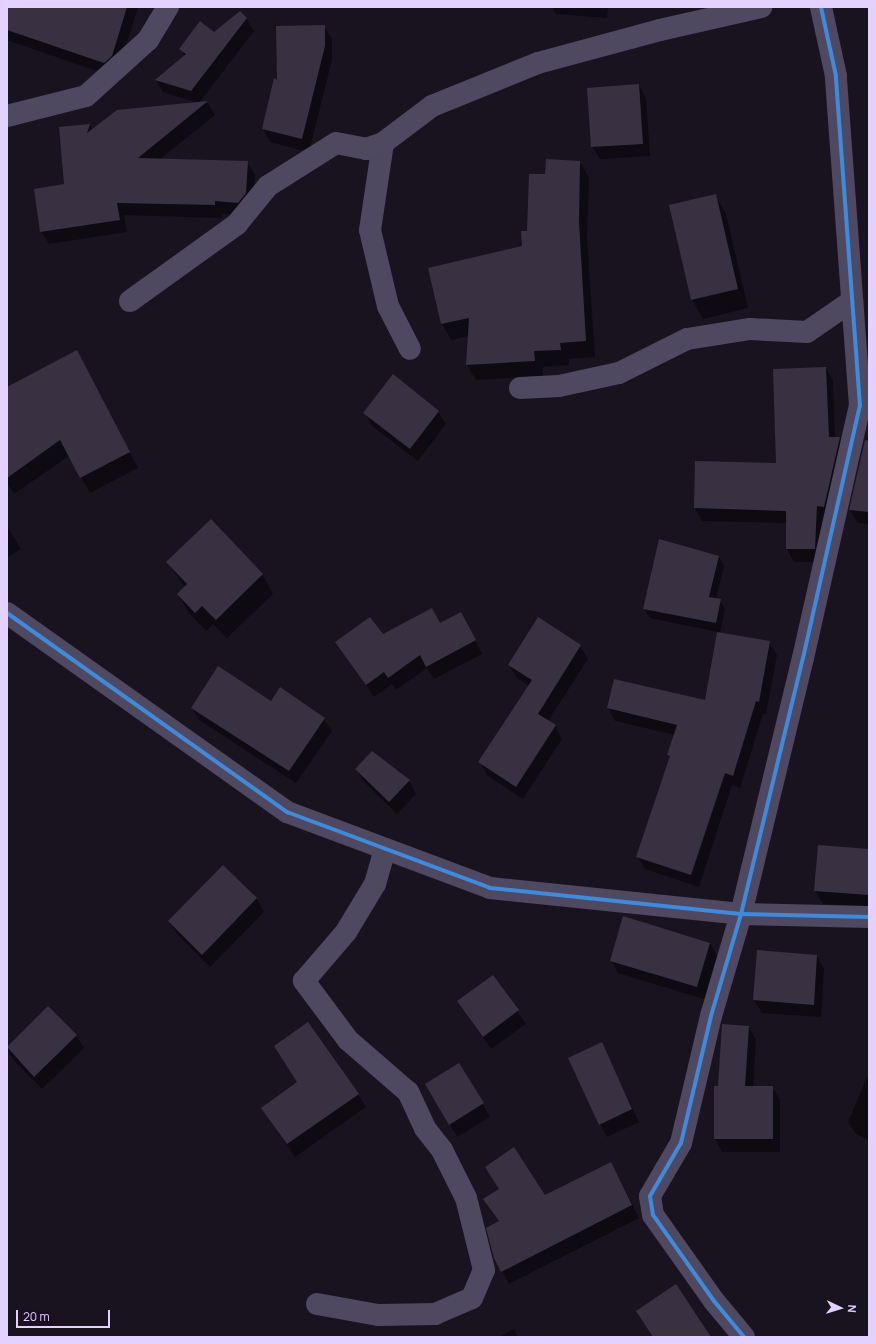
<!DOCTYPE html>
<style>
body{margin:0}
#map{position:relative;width:876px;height:1344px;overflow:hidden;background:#191320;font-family:Manrope,sans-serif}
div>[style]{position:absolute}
.shadow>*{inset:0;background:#0007}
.building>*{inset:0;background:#393142}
.street>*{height:22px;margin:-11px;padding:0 11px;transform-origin:11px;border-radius:11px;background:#4f4861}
.cycleway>*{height:4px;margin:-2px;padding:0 2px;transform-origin:2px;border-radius:2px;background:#408adc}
span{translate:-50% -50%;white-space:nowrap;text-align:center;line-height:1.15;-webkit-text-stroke:3.5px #180e25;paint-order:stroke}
.frame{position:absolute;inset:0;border:8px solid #e3d2ff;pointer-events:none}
.north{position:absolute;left:820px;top:1288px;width:40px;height:40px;-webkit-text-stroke:3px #180e25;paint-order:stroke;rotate:94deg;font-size:11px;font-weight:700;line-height:16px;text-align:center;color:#e3d2ff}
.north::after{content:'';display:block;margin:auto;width:14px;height:18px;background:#e3d2ff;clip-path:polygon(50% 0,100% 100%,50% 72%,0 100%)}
.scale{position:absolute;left:16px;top:1310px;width:94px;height:18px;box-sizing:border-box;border:2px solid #e3d2ff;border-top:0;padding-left:5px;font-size:12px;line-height:14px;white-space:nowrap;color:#e3d2ff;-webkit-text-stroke:3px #180e25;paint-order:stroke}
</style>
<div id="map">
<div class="shadow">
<i style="clip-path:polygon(7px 7px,138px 7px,119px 69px,111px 76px,7px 40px)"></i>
<i style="clip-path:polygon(552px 7px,608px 7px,607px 18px,556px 14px)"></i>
<i style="clip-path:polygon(246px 18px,254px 31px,199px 103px,208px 103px,215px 115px,159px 160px,247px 162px,255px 175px,253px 206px,246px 215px,222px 214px,222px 218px,124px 215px,127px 232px,49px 244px,41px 231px,65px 185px,60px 128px,90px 125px,93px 130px,198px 103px,163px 92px,156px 80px,185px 57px,181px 49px)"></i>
<i style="clip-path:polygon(324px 26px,332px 39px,332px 60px,309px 152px,270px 142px,263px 129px,275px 80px,278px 82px)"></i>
<i style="clip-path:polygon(639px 85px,646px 98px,650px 156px,600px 159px,592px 146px)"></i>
<i style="clip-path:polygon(580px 162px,589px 178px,587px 238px,595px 357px,569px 359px,569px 365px,543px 367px,543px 376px,476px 380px,467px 365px,469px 336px,451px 340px,442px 324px,429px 269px,523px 247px,528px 232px)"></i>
<i style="clip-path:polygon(715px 195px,726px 214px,748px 308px,703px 319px,692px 300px,670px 206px)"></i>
<i style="clip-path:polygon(85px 367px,138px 468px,90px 493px,69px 456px,14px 494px,7px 483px,7px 388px)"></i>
<i style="clip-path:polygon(826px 368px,833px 380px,835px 438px,840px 438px,847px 451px,822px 562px,794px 562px,787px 549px,787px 523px,702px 521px,695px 508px,696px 462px,777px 464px)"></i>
<i style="clip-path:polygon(438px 412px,446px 424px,418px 461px,372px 426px,365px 413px)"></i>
<i style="clip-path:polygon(869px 442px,869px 524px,858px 523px,850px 510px)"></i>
<i style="clip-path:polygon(211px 520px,263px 575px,273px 594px,227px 638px,213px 624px,206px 631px,189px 613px,178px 594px,185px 587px,167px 562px)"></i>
<i style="clip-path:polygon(7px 526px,21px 549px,7px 558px)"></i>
<i style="clip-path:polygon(719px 557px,724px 566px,716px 599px,720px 600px,725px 609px,720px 634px,769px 642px,777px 655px,766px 714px,763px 714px,740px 788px,732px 785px,699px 887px,645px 869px,637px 856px,670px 758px,669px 755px,675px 735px,615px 721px,608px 708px,614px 680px,706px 701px,718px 632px,650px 618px,644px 609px)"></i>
<i style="clip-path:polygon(440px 624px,468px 626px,482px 654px,434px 679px,427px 668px,396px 690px,392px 684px,374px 697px,337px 642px)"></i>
<i style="clip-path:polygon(580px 646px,588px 659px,548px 721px,555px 726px,562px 739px,523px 799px,487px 775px,480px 762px,529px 686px,517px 678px,509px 665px)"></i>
<i style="clip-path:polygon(271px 702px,324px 719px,332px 731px,296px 783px,199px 720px,192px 708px)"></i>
<i style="clip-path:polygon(356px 769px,409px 781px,416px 794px,397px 814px,364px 782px)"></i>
<i style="clip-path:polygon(869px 850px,869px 907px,823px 904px,815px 891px)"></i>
<i style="clip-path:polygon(223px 866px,257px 899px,264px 912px,210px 967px,177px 934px,169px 921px)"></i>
<i style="clip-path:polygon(710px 943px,717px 956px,704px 999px,618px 973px,611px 960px)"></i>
<i style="clip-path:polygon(817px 956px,824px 969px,821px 1017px,762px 1013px,754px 1000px)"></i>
<i style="clip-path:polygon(493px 976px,526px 1024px,491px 1049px,458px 1002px)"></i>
<i style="clip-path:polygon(48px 1007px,76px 1035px,84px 1048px,42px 1089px,14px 1061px,7px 1048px)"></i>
<i style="clip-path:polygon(749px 1027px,756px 1040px,753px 1087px,772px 1087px,780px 1099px,780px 1152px,722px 1152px,715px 1139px,715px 1087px,719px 1087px)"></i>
<i style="clip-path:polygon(602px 1044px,639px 1122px,607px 1137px,600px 1124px)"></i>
<i style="clip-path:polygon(459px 1064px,490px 1117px,457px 1137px,426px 1084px)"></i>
<i style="clip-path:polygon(867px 1077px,869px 1078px,869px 1140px,856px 1134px,848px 1122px)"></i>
<i style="clip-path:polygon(358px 1094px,366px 1107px,295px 1157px,262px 1108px)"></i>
<i style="clip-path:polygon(618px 1176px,639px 1218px,509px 1284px,502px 1271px,499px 1222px,485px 1199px,545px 1196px)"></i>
<i style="clip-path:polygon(514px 1329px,518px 1337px,499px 1337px)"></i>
</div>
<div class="building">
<i style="clip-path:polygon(7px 7px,127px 7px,112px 56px,104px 63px,7px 30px)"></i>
<i style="clip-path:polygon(240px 11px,247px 18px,191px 91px,155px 80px,186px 54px,179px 49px,200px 21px,214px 32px)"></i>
<i style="clip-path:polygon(325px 25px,325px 46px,302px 139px,262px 129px,274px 78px,277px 80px,276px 26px)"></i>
<i style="clip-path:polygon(639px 84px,643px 144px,591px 147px,587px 88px)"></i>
<i style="clip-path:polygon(208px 101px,138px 158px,248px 161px,246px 193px,238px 203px,215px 201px,215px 205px,117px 203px,120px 220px,40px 232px,34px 189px,64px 184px,59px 127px,90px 124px,87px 133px,117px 110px)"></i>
<i style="clip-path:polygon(546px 159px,580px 161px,579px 222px,586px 341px,560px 343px,561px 350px,534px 351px,535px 361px,466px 365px,469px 318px,441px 324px,428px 268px,522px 246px,521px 231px,527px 231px,529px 174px,545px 174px)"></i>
<i style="clip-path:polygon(716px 194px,738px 289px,691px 300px,669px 205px)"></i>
<i style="clip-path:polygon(77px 350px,130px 452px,80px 478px,60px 440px,7px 478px,7px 387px)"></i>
<i style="clip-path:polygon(826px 367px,829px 437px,840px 437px,824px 507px,817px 506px,815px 549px,786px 549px,786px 511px,694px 508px,695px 461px,776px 463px,773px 369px)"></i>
<i style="clip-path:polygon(393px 374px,439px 411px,410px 449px,363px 413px)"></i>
<i style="clip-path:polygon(865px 440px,869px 441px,869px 512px,849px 510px)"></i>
<i style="clip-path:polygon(211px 519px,263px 574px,216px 620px,202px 606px,195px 613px,177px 594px,187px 584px,166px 562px)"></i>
<i style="clip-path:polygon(659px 539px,719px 556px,709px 597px,721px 599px,716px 623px,643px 609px)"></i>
<i style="clip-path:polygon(432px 608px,440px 623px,461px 612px,476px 640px,426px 667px,420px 655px,388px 678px,384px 672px,366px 685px,335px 642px,370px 617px,383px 634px)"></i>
<i style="clip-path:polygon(538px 617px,581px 645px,538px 714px,556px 725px,516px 787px,478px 762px,532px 680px,508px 665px)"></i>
<i style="clip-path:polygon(717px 632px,770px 641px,759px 702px,756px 701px,733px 776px,725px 773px,691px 875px,636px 857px,670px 756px,667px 755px,677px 725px,607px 708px,614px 679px,705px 700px)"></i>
<i style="clip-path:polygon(218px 666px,271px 701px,280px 687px,325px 718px,289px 771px,191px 708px)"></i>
<i style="clip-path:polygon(372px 751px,410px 780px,389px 802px,355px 769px)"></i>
<i style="clip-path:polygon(818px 845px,869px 849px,869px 895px,814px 891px)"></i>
<i style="clip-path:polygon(223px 865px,257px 898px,202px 955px,168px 921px)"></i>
<i style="clip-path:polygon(623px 916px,710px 943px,697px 987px,610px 961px)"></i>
<i style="clip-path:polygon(757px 950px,817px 955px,814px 1005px,753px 1000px)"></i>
<i style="clip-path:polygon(493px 975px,519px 1010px,483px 1037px,457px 1001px)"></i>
<i style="clip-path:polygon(48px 1006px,77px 1035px,34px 1077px,7px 1047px)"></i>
<i style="clip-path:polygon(308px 1022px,359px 1094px,287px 1144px,261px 1108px,297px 1082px,274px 1046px)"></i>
<i style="clip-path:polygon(722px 1024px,749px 1026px,745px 1086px,773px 1086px,773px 1139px,714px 1139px,714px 1086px,718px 1086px)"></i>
<i style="clip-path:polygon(602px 1042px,632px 1109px,599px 1125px,568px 1058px)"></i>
<i style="clip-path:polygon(459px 1063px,484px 1103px,449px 1125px,425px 1084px)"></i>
<i style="clip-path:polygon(514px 1147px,545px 1195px,611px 1162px,632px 1205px,501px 1272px,494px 1258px,486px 1228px,499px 1221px,483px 1199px,499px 1189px,485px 1167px)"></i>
<i style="clip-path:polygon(676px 1284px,711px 1337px,653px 1337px,636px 1311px)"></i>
</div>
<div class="street">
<i style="left:7px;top:116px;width:81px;rotate:-14.2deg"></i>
<i style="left:86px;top:96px;width:84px;rotate:-42.1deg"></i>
<i style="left:148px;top:40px;width:39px;rotate:-59deg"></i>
<i style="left:383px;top:143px;width:88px;rotate:98.5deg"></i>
<i style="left:370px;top:230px;width:78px;rotate:76.7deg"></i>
<i style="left:388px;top:306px;width:48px;rotate:62.9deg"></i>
<i style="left:130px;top:301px;width:132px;rotate:-35.7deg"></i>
<i style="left:237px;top:224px;width:49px;rotate:-50.8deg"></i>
<i style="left:268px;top:186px;width:80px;rotate:-32.3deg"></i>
<i style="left:336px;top:143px;width:31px;rotate:11deg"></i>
<i style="left:366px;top:149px;width:18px;rotate:-19deg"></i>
<i style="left:383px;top:143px;width:61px;rotate:-37.1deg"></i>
<i style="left:432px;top:106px;width:114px;rotate:-22.1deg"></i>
<i style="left:538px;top:63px;width:126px;rotate:-15.1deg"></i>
<i style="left:660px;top:30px;width:104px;rotate:-12.8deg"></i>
<i style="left:520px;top:388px;width:39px;rotate:-3deg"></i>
<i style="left:559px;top:386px;width:61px;rotate:-12.2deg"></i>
<i style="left:619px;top:373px;width:76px;rotate:-26.6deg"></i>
<i style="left:687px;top:339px;width:64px;rotate:-9deg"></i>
<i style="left:750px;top:329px;width:57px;rotate:3deg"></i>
<i style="left:807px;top:332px;width:55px;rotate:-34.6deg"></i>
<i style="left:7px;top:613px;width:344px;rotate:35.4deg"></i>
<i style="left:287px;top:812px;width:217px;rotate:20.5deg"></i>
<i style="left:490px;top:888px;width:252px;rotate:5.9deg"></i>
<i style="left:741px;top:914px;width:128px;rotate:1.3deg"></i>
<i style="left:317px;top:1304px;width:62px;rotate:10.2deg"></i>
<i style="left:378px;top:1315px;width:57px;rotate:-1deg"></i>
<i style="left:435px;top:1314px;width:40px;rotate:-23.4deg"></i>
<i style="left:472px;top:1298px;width:30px;rotate:-67deg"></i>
<i style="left:484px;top:1270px;width:74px;rotate:-104deg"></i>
<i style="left:466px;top:1198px;width:54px;rotate:-116.6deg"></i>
<i style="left:442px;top:1150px;width:28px;rotate:-128deg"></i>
<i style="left:425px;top:1128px;width:40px;rotate:-115deg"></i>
<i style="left:408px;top:1092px;width:79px;rotate:-139.1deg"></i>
<i style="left:348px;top:1040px;width:74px;rotate:-126.7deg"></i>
<i style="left:304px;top:981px;width:65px;rotate:-49.4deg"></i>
<i style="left:346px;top:932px;width:56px;rotate:-58.9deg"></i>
<i style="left:375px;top:884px;width:36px;rotate:-74deg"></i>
<i style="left:744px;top:1337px;width:47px;rotate:-129.8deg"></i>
<i style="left:714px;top:1301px;width:105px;rotate:-125.3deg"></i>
<i style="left:653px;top:1215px;width:19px;rotate:-99deg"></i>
<i style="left:650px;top:1196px;width:61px;rotate:-59.7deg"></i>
<i style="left:681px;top:1143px;width:130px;rotate:-76.7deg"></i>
<i style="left:711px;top:1016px;width:106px;rotate:-73.6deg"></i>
<i style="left:741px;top:914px;width:263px;rotate:-76.4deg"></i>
<i style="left:803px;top:658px;width:258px;rotate:-77.3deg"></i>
<i style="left:860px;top:406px;width:331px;rotate:-94.2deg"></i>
<i style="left:836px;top:76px;width:71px;rotate:-102.3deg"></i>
</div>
<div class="cycleway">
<i style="left:7px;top:613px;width:344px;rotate:35.4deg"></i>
<i style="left:287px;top:812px;width:217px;rotate:20.5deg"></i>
<i style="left:490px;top:888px;width:252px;rotate:5.9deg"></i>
<i style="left:741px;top:914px;width:128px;rotate:1.3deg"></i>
<i style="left:744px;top:1337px;width:47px;rotate:-129.8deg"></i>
<i style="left:714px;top:1301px;width:105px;rotate:-125.3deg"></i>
<i style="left:653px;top:1215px;width:19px;rotate:-99deg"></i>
<i style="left:650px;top:1196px;width:61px;rotate:-59.7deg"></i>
<i style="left:681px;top:1143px;width:130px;rotate:-76.7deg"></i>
<i style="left:711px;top:1016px;width:106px;rotate:-73.6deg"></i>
<i style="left:741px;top:914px;width:263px;rotate:-76.4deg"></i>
<i style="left:803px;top:658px;width:258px;rotate:-77.3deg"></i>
<i style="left:860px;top:406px;width:331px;rotate:-94.2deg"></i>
<i style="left:836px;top:76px;width:71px;rotate:-102.3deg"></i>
</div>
<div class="frame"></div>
<div class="north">N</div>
<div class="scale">20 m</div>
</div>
